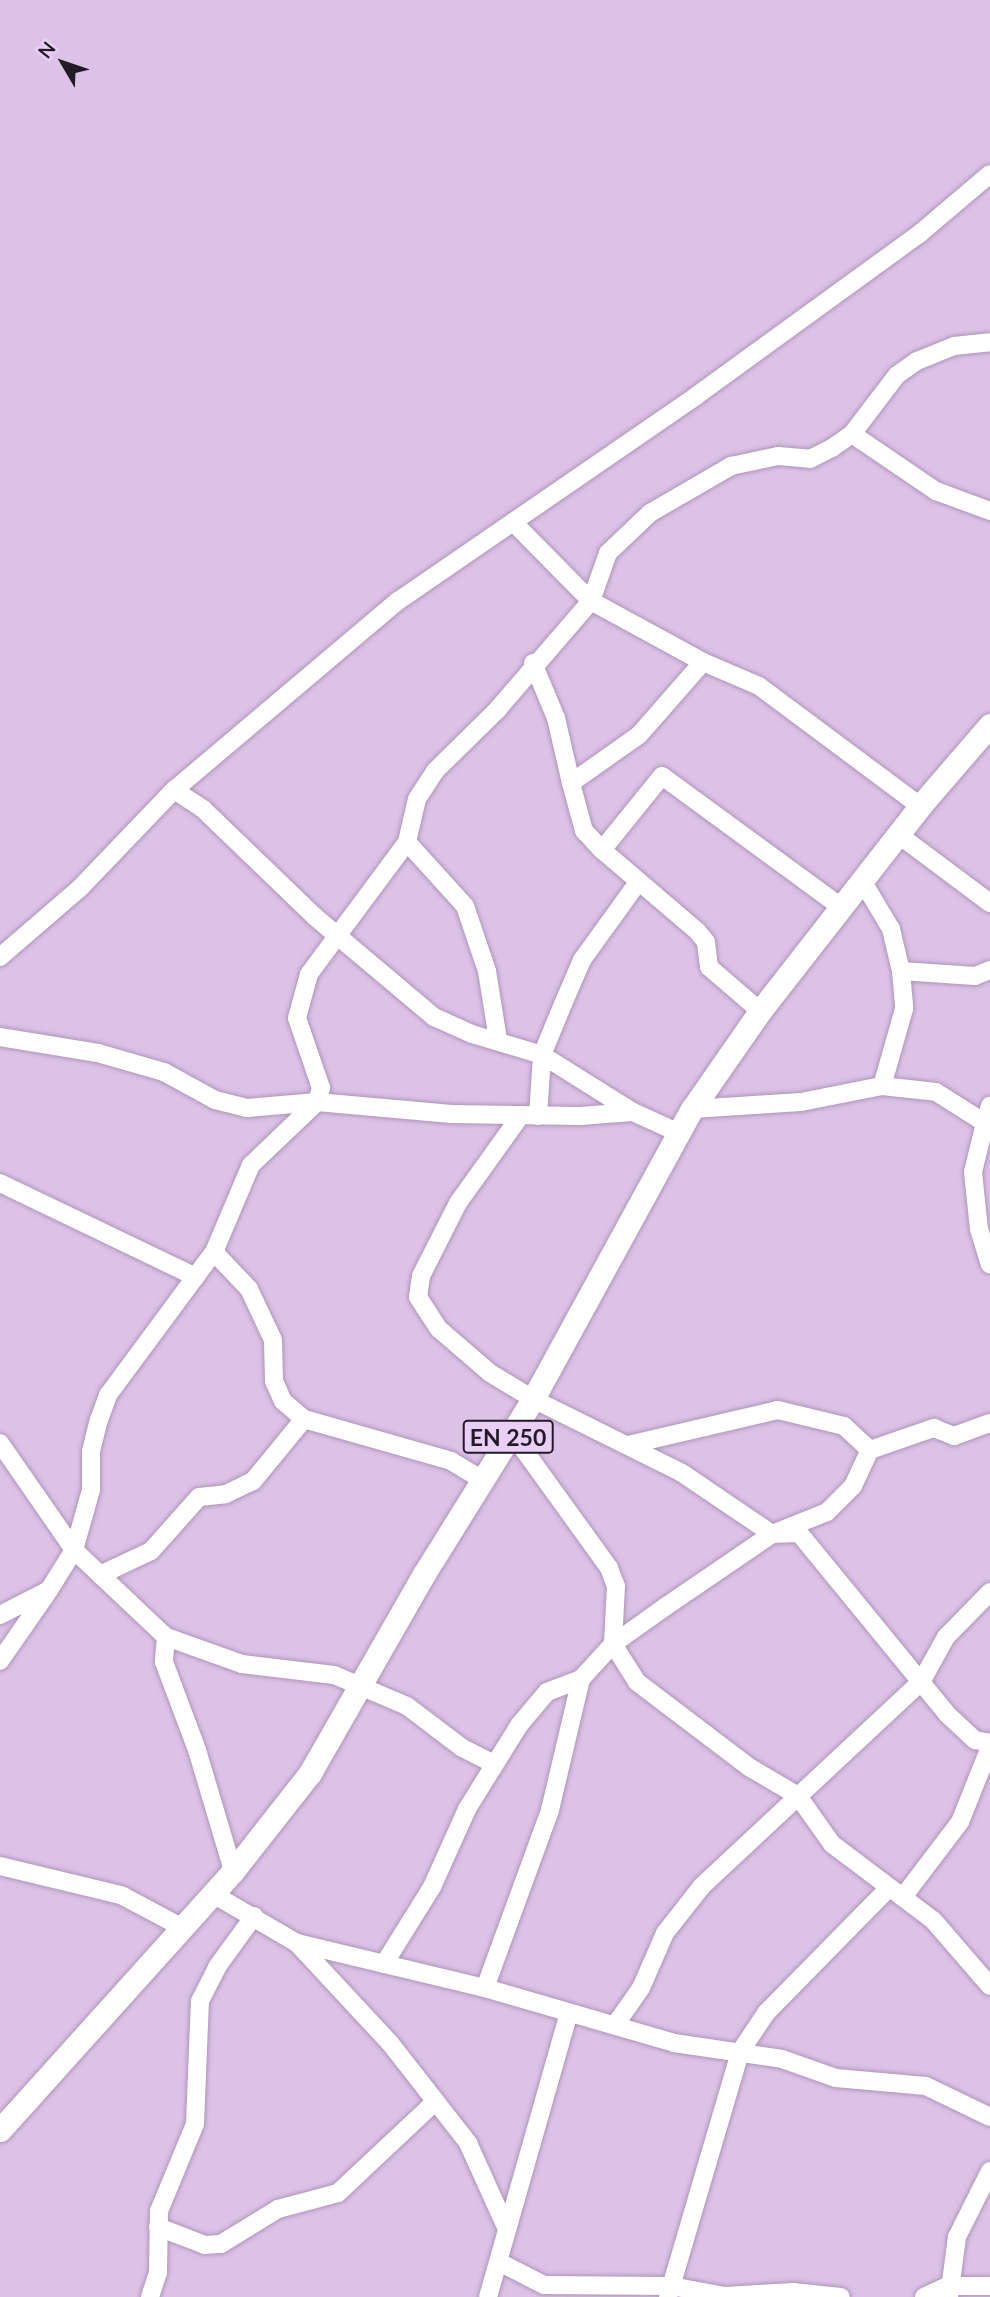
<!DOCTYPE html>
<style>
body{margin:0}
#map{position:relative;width:990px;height:2297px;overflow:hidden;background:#dcc2e7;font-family:Lato,sans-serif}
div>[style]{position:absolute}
.roads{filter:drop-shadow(0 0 2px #ae95b9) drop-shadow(0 0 2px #ae95b9)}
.minor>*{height:18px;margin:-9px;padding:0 9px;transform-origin:9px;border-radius:9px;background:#fff}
.major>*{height:23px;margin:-11.5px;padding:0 11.5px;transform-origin:11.5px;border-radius:11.5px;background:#fff}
span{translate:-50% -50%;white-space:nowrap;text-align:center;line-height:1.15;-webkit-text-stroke:5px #e9cff5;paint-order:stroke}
.shield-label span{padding:2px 5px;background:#e9cff5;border:2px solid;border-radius:5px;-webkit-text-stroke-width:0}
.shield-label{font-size:23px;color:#231a27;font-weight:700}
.north{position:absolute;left:28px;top:28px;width:70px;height:70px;-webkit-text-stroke:5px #e9cff5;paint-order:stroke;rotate:309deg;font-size:19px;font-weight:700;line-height:28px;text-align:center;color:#231a27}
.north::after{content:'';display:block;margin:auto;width:24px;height:32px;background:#231a27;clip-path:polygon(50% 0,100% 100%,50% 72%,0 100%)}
</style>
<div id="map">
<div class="roads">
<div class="minor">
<i style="left:852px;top:434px;width:102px;rotate:34.2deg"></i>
<i style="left:936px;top:491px;width:58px;rotate:20.3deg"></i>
<i style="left:513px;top:522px;width:111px;rotate:45.4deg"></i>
<i style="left:591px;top:601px;width:128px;rotate:28.6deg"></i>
<i style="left:703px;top:662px;width:61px;rotate:23.2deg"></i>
<i style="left:759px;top:686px;width:201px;rotate:36.7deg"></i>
<i style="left:533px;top:663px;width:60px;rotate:67.3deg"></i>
<i style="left:556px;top:718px;width:67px;rotate:77deg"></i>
<i style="left:174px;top:790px;width:35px;rotate:33deg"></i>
<i style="left:203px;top:809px;width:154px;rotate:43.9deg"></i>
<i style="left:314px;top:916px;width:157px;rotate:40.1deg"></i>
<i style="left:434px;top:1017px;width:42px;rotate:24.1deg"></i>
<i style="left:472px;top:1034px;width:73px;rotate:16.7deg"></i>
<i style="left:542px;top:1055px;width:107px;rotate:32.1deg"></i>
<i style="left:633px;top:1112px;width:51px;rotate:24.5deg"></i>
<i style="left:899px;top:835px;width:114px;rotate:36.8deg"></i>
<i style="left:407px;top:842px;width:86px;rotate:47.8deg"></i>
<i style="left:465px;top:906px;width:69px;rotate:71.3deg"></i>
<i style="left:487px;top:971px;width:70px;rotate:80.9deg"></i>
<i style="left:602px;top:850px;width:26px;rotate:-133deg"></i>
<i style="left:584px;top:831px;width:50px;rotate:-105.2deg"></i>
<i style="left:571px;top:783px;width:83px;rotate:-35.2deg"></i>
<i style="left:639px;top:735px;width:97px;rotate:-48.8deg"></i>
<i style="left:863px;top:882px;width:55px;rotate:59.2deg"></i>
<i style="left:891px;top:929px;width:43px;rotate:76.6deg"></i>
<i style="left:901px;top:971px;width:38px;rotate:85deg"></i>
<i style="left:904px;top:1009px;width:80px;rotate:105.9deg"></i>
<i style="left:0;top:957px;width:106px;rotate:-40.8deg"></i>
<i style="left:80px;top:888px;width:136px;rotate:-46.2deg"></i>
<i style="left:174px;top:790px;width:293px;rotate:-40.2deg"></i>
<i style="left:398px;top:601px;width:362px;rotate:-34.5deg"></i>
<i style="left:696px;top:396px;width:274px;rotate:-36deg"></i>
<i style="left:918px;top:235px;width:94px;rotate:-40.3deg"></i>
<i style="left:901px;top:971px;width:74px;rotate:3.9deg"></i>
<i style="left:975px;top:976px;width:16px;rotate:-22deg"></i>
<i style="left:760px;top:1011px;width:67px;rotate:-139.2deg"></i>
<i style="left:709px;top:967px;width:25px;rotate:-97deg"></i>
<i style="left:706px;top:942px;width:14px;rotate:-129deg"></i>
<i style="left:697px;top:931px;width:125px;rotate:-139.5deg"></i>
<i style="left:602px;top:850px;width:95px;rotate:-51deg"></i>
<i style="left:662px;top:776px;width:222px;rotate:36.2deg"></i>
<i style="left:0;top:1037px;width:99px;rotate:9.3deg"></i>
<i style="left:98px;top:1053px;width:69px;rotate:16.1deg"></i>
<i style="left:164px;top:1072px;width:58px;rotate:28.8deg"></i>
<i style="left:215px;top:1100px;width:33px;rotate:14deg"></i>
<i style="left:247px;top:1108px;width:70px;rotate:-4.9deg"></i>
<i style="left:317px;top:1102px;width:135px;rotate:5.1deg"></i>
<i style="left:451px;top:1114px;width:129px;rotate:0.9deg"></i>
<i style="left:580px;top:1116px;width:53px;rotate:-4.3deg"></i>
<i style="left:692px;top:1109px;width:109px;rotate:-3.7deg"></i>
<i style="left:801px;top:1102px;width:83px;rotate:-11.2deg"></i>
<i style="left:882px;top:1086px;width:54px;rotate:6.3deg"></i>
<i style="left:936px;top:1092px;width:58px;rotate:32.3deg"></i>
<i style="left:985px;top:1123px;width:18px;rotate:-74deg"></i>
<i style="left:521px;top:1115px;width:108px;rotate:125.6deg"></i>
<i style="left:458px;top:1203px;width:82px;rotate:116.9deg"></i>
<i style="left:421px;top:1276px;width:21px;rotate:98deg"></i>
<i style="left:418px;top:1297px;width:38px;rotate:57deg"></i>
<i style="left:439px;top:1329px;width:67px;rotate:40.8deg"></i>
<i style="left:490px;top:1373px;width:50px;rotate:31.2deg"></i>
<i style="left:533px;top:1399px;width:166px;rotate:26.4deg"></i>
<i style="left:682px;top:1473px;width:109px;rotate:34.1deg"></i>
<i style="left:772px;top:1534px;width:27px;rotate:-2deg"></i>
<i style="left:799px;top:1533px;width:235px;rotate:50.7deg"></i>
<i style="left:948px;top:1715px;width:37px;rotate:43deg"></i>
<i style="left:975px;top:1740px;width:15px;rotate:11deg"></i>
<i style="left:538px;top:1116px;width:61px;rotate:-86.2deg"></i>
<i style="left:542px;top:1055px;width:55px;rotate:-67.6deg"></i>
<i style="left:563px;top:1004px;width:48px;rotate:-66.6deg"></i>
<i style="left:582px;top:960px;width:97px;rotate:-54.2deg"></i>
<i style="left:990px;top:1126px;width:6px;rotate:-149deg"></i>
<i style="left:985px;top:1123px;width:50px;rotate:103.8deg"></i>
<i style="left:973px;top:1172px;width:57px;rotate:84deg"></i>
<i style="left:979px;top:1229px;width:37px;rotate:73deg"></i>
<i style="left:0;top:1183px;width:217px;rotate:25.6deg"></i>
<i style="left:214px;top:1252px;width:51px;rotate:46.6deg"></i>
<i style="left:249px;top:1289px;width:56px;rotate:64.8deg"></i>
<i style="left:273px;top:1340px;width:41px;rotate:88.6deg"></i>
<i style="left:274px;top:1381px;width:22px;rotate:66deg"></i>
<i style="left:283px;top:1401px;width:28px;rotate:41deg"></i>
<i style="left:304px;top:1419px;width:153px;rotate:15.9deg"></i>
<i style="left:451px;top:1461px;width:35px;rotate:31deg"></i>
<i style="left:511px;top:1432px;width:168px;rotate:54.2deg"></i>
<i style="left:609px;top:1568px;width:19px;rotate:69deg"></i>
<i style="left:616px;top:1586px;width:58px;rotate:93deg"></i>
<i style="left:613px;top:1644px;width:45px;rotate:57.7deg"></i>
<i style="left:637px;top:1682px;width:141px;rotate:37.2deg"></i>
<i style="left:749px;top:1767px;width:57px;rotate:30.6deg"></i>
<i style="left:798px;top:1796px;width:59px;rotate:54.7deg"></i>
<i style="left:832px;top:1844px;width:126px;rotate:37deg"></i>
<i style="left:933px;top:1920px;width:87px;rotate:49.2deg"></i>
<i style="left:0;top:1443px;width:130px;rotate:55.3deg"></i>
<i style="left:74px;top:1550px;width:47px;rotate:122deg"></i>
<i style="left:49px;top:1590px;width:55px;rotate:153deg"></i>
<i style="left:628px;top:1445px;width:154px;rotate:-13.1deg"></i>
<i style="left:778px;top:1410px;width:68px;rotate:13.6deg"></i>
<i style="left:844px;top:1426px;width:35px;rotate:43deg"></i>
<i style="left:870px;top:1450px;width:68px;rotate:-19deg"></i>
<i style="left:934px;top:1428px;width:22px;rotate:22deg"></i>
<i style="left:954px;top:1436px;width:38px;rotate:-20deg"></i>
<i style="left:100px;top:1575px;width:56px;rotate:-25.2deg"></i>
<i style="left:151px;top:1551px;width:72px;rotate:-48.4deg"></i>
<i style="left:199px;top:1497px;width:27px;rotate:-6deg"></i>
<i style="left:226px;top:1494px;width:30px;rotate:-26deg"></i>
<i style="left:253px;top:1481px;width:80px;rotate:-50.6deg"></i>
<i style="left:166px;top:1637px;width:25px;rotate:95deg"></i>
<i style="left:164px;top:1662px;width:94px;rotate:69.4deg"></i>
<i style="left:197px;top:1750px;width:126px;rotate:73.4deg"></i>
<i style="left:0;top:1661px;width:83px;rotate:-55.3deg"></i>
<i style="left:494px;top:1764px;width:37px;rotate:-153deg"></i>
<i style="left:461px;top:1747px;width:68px;rotate:-142.8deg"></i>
<i style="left:407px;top:1706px;width:51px;rotate:-156.9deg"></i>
<i style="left:360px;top:1686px;width:28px;rotate:-157deg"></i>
<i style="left:334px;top:1675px;width:93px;rotate:-173.2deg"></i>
<i style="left:242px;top:1664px;width:81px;rotate:-160.4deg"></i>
<i style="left:166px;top:1637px;width:127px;rotate:-136.6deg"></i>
<i style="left:74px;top:1550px;width:62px;rotate:-74.2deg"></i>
<i style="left:91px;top:1490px;width:39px;rotate:-90deg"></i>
<i style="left:91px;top:1451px;width:32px;rotate:-76deg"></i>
<i style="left:99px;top:1420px;width:27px;rotate:-70deg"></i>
<i style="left:108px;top:1395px;width:178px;rotate:-53.5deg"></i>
<i style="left:214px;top:1252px;width:95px;rotate:-67deg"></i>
<i style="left:251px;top:1165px;width:91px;rotate:-43.7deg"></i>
<i style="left:317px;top:1102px;width:15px;rotate:-74deg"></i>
<i style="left:321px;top:1088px;width:74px;rotate:-108.9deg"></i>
<i style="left:297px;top:1018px;width:46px;rotate:-74.7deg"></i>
<i style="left:309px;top:974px;width:164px;rotate:-53.4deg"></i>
<i style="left:407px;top:842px;width:44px;rotate:-76.9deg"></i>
<i style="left:417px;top:799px;width:33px;rotate:-57deg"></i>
<i style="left:435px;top:771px;width:87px;rotate:-44.5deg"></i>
<i style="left:497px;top:710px;width:144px;rotate:-49.2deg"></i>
<i style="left:591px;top:601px;width:51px;rotate:-70.5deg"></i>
<i style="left:608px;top:553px;width:58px;rotate:-43.6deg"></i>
<i style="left:650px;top:513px;width:94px;rotate:-30.1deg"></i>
<i style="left:731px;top:466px;width:48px;rotate:-12deg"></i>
<i style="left:778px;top:456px;width:32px;rotate:5deg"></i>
<i style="left:810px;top:459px;width:25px;rotate:-27deg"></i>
<i style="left:832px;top:448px;width:24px;rotate:-35deg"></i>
<i style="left:852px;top:434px;width:74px;rotate:-52.7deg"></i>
<i style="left:897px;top:375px;width:24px;rotate:-35deg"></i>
<i style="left:917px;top:361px;width:40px;rotate:-22deg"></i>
<i style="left:954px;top:346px;width:36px;rotate:-6deg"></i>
<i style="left:0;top:1866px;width:124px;rotate:13.5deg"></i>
<i style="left:121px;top:1895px;width:70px;rotate:28deg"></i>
<i style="left:213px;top:1894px;width:97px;rotate:30.3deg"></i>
<i style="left:297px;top:1943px;width:193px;rotate:13.5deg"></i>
<i style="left:485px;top:1988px;width:197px;rotate:16.2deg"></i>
<i style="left:674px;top:2043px;width:109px;rotate:8.4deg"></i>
<i style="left:782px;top:2059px;width:57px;rotate:19.4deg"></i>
<i style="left:836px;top:2078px;width:90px;rotate:5.1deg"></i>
<i style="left:926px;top:2086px;width:71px;rotate:25.8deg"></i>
<i style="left:903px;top:1897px;width:94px;rotate:-52.8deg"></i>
<i style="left:960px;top:1822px;width:81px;rotate:-68.2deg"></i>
<i style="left:297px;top:1943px;width:137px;rotate:47.1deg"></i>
<i style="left:390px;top:2043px;width:127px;rotate:52deg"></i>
<i style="left:468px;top:2143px;width:92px;rotate:65.7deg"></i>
<i style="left:384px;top:1964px;width:91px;rotate:-58.1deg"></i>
<i style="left:432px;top:1887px;width:85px;rotate:-65.8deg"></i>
<i style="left:467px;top:1809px;width:100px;rotate:-58.1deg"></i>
<i style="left:520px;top:1724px;width:42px;rotate:-49.8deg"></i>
<i style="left:547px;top:1692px;width:36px;rotate:-21deg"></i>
<i style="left:485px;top:1988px;width:189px;rotate:-69.9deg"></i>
<i style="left:550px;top:1810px;width:135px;rotate:-76.7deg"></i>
<i style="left:581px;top:1679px;width:47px;rotate:-47.6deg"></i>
<i style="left:613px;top:1644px;width:64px;rotate:-35.4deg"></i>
<i style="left:665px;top:1607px;width:130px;rotate:-34.3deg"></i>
<i style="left:772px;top:1534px;width:59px;rotate:-21.8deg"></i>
<i style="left:827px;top:1512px;width:37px;rotate:-45deg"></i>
<i style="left:853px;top:1486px;width:40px;rotate:-65deg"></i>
<i style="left:615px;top:2025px;width:45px;rotate:-54.9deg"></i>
<i style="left:641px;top:1988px;width:60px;rotate:-66.4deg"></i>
<i style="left:665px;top:1933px;width:60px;rotate:-51.8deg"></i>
<i style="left:702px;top:1886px;width:299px;rotate:-43deg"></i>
<i style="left:921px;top:1682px;width:51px;rotate:-60.9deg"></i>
<i style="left:946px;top:1637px;width:63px;rotate:-45.6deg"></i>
<i style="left:158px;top:2227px;width:50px;rotate:21deg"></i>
<i style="left:205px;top:2245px;width:16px;rotate:-4deg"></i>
<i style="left:221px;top:2244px;width:67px;rotate:-31.6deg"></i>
<i style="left:278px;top:2209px;width:62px;rotate:-14.9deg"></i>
<i style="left:338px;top:2193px;width:133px;rotate:-43.2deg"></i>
<i style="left:499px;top:2262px;width:51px;rotate:27.1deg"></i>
<i style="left:544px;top:2285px;width:127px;rotate:0.5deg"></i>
<i style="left:671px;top:2286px;width:55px;rotate:10.5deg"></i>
<i style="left:725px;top:2296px;width:68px;rotate:-3.4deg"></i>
<i style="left:793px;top:2292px;width:48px;rotate:5.9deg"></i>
<i style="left:150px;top:2297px;width:25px;rotate:-72deg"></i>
<i style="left:158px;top:2273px;width:62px;rotate:-89.1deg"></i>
<i style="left:159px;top:2211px;width:94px;rotate:-67.5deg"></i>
<i style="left:195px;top:2124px;width:123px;rotate:-87.7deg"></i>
<i style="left:200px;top:2001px;width:38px;rotate:-63deg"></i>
<i style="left:217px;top:1967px;width:63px;rotate:-54deg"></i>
<i style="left:488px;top:2297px;width:295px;rotate:-74.1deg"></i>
<i style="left:668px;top:2297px;width:255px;rotate:-73.6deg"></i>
<i style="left:740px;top:2052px;width:47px;rotate:-56.3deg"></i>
<i style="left:766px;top:2013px;width:175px;rotate:-45.5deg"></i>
<i style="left:924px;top:2297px;width:26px;rotate:-25deg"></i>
<i style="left:948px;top:2286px;width:42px"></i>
<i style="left:949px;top:2297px;width:61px;rotate:-82.4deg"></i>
<i style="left:957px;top:2237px;width:74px;rotate:-63.4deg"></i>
</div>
<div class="major">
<i style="left:0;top:2130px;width:348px;rotate:-48deg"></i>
<i style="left:233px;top:1871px;width:125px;rotate:-51.8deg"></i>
<i style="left:310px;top:1773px;width:229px;rotate:-60.2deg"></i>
<i style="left:424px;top:1574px;width:206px;rotate:-58.1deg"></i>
<i style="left:533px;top:1399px;width:331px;rotate:-61.3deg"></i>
<i style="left:692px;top:1109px;width:119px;rotate:-55.2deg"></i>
<i style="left:760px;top:1011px;width:260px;rotate:-52deg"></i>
<i style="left:920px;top:806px;width:107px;rotate:-49.2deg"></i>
</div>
</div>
<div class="shield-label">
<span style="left:508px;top:1437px">EN 250</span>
</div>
<div class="north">N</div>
</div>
